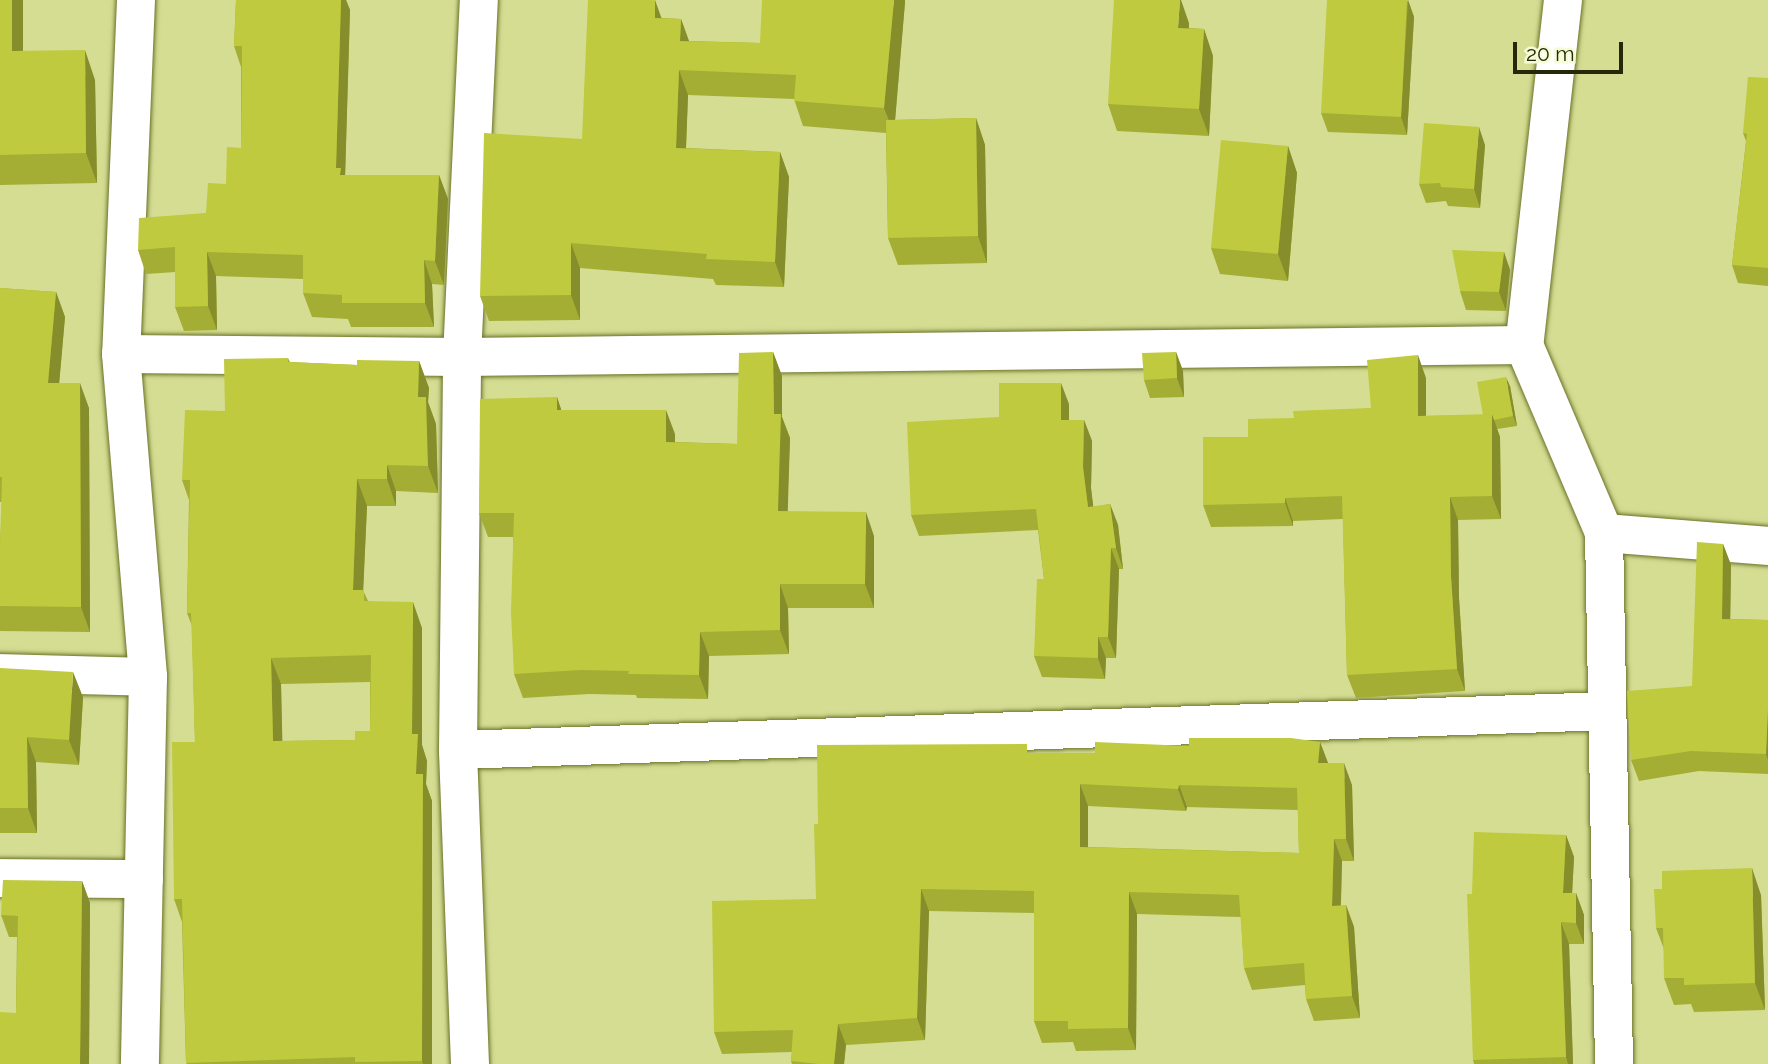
<!DOCTYPE html>
<style>
body{margin:0}
#map{position:relative;width:1768px;height:1064px;overflow:hidden;background:#d4dd92;font-family:Raleway,sans-serif}
div>[style]{position:absolute}
.roads{filter:drop-shadow(0 0 2px #6b7228) drop-shadow(0 0 2px #6b7228)}
.minor>*{height:38px;margin:-19px;padding:0 19px;transform-origin:19px;border-radius:19px;background:#fff}
.wall>*{inset:0;background:#a4ae35}
.shaded-wall>*{inset:0;background:#868d2b}
.building>*{inset:0;background:#bfca3e}
span{translate:-50% -50%;white-space:nowrap;text-align:center;line-height:1.15;-webkit-text-stroke:5px #f5fbd5;paint-order:stroke}
.scale{position:absolute;left:1513px;top:42px;width:110px;height:32px;box-sizing:border-box;border:4px solid #262909;border-top:0;padding-left:9px;font-size:21px;line-height:24px;white-space:nowrap;color:#262909;-webkit-text-stroke:5px #f5fbd5;paint-order:stroke}
</style>
<div id="map">
<div class="roads">
<div class="minor">
<i style="left:136px;top:0;width:354px;rotate:92.4deg"></i>
<i style="left:121px;top:354px;width:324px;rotate:85.2deg"></i>
<i style="left:148px;top:677px;width:387px;rotate:91.2deg"></i>
<i style="left:1563px;top:0;width:347px;rotate:96.4deg"></i>
<i style="left:1524px;top:345px;width:204px;rotate:66.9deg"></i>
<i style="left:1604px;top:533px;width:165px;rotate:4.5deg"></i>
<i style="left:121px;top:354px;width:341px;rotate:0.5deg"></i>
<i style="left:462px;top:357px;width:1062px;rotate:-0.65deg"></i>
<i style="left:1604px;top:533px;width:531px;rotate:88.92deg"></i>
<i style="left:0;top:673px;width:148px;rotate:1.5deg"></i>
<i style="left:458px;top:750px;width:1150px;rotate:-1.94deg"></i>
<i style="left:0;top:878px;width:144px;rotate:0.4deg"></i>
<i style="left:470px;top:1064px;width:314px;rotate:-92.2deg"></i>
<i style="left:458px;top:750px;width:393px;rotate:-89.4deg"></i>
<i style="left:462px;top:357px;width:357px;rotate:-87.3deg"></i>
</div>
</div>
<div class="wall">
<i style="clip-path:polygon(0 0,23px 0,23px 51px,95px 80px,97px 183px,0 185px)"></i>
<i style="clip-path:polygon(236px 0,346px 0,350px 10px,345px 175px,439px 175px,448px 199px,444px 285px,432px 284px,434px 327px,351px 327px,348px 319px,312px 317px,303px 293px,303px 279px,216px 276px,217px 330px,184px 331px,175px 307px,175px 272px,146px 274px,138px 250px,206px 213px,226px 184px,241px 148px,241px 67px,234px 46px)"></i>
<i style="clip-path:polygon(1408px 0,1414px 17px,1407px 135px,1328px 132px,1321px 113px)"></i>
<i style="clip-path:polygon(905px 2px,895px 120px,976px 118px,985px 145px,987px 263px,898px 265px,888px 238px,886px 133px,803px 126px,794px 99px,688px 95px,686px 148px,780px 152px,789px 177px,784px 287px,716px 285px,713px 279px,580px 268px,580px 320px,489px 321px,480px 296px,662px 18px,681px 19px,689px 41px,760px 43px)"></i>
<i style="clip-path:polygon(1189px 23px,1189px 28px,1204px 29px,1213px 56px,1209px 136px,1117px 131px,1108px 104px)"></i>
<i style="clip-path:polygon(1768px 78px,1768px 286px,1738px 283px,1732px 265px,1746px 141px,1743px 133px)"></i>
<i style="clip-path:polygon(1485px 145px,1480px 208px,1448px 206px,1446px 201px,1426px 203px,1419px 184px)"></i>
<i style="clip-path:polygon(1288px 146px,1297px 173px,1288px 281px,1220px 274px,1211px 248px)"></i>
<i style="clip-path:polygon(1504px 252px,1510px 270px,1506px 311px,1466px 310px,1460px 291px)"></i>
<i style="clip-path:polygon(0 288px,56px 292px,65px 317px,59px 383px,89px 408px,90px 632px,0 631px,0 546px,2px 502px,0 502px)"></i>
<i style="clip-path:polygon(773px 352px,782px 376px,782px 417px,790px 438px,787px 511px,874px 536px,874px 608px,788px 608px,789px 654px,709px 656px,708px 699px,637px 698px,636px 695px,589px 694px,523px 698px,514px 674px,513px 537px,488px 537px,479px 513px,557px 397px,561px 410px,675px 434px,675px 442px,737px 444px)"></i>
<i style="clip-path:polygon(1176px 352px,1183px 371px,1184px 397px,1150px 398px,1144px 380px)"></i>
<i style="clip-path:polygon(evenodd,288px 358px,290px 362px,357px 365px,419px 361px,429px 388px,428px 402px,436px 424px,438px 493px,396px 491px,396px 506px,367px 506px,363px 590px,368px 601px,422px 628px,422px 745px,427px 761px,426px 784px,432px 801px,432px 1064px,187px 1064px,186px 1063px,182px 922px,174px 899px,195px 742px,192px 626px,187px 613px,189px 500px,182px 480px,225px 411px,288px 358px,370px 682px,370px 731px,355px 740px,282px 741px,281px 684px,370px 682px)"></i>
<i style="clip-path:polygon(1426px 378px,1426px 416px,1483px 415px,1510px 386px,1517px 426px,1497px 429px,1500px 437px,1501px 519px,1458px 520px,1459px 598px,1465px 691px,1356px 698px,1347px 675px,1343px 519px,1293px 521px,1293px 526px,1211px 527px,1203px 505px,1248px 437px,1294px 418px,1371px 408px)"></i>
<i style="clip-path:polygon(1069px 404px,1069px 420px,1084px 420px,1092px 441px,1091px 488px,1093px 507px,1110px 504px,1118px 525px,1123px 569px,1119px 569px,1116px 658px,1106px 658px,1105px 679px,1042px 677px,1034px 656px,1044px 579px,1038px 530px,919px 536px,911px 515px,999px 417px)"></i>
<i style="clip-path:polygon(1723px 544px,1731px 565px,1730px 619px,1768px 620px,1768px 774px,1699px 771px,1639px 781px,1631px 760px,1692px 686px)"></i>
<i style="clip-path:polygon(0 668px,83px 697px,79px 765px,36px 762px,37px 833px,0 833px)"></i>
<i style="clip-path:polygon(evenodd,1320px 742px,1328px 763px,1352px 785px,1354px 861px,1342px 861px,1341px 906px,1346px 905px,1354px 927px,1360px 1018px,1314px 1021px,1306px 999px,1305px 985px,1252px 990px,1244px 968px,1241px 917px,1137px 914px,1136px 1050px,1076px 1051px,1073px 1042px,1042px 1043px,1034px 1021px,1034px 913px,929px 911px,925px 1040px,846px 1045px,844px 1064px,792px 1064px,791px 1061px,792px 1052px,722px 1054px,714px 1032px,816px 899px,818px 824px,1031px 753px,1095px 753px,1189px 746px,1320px 742px,1088px 806px,1186px 811px,1187px 807px,1298px 810px,1299px 853px,1088px 847px,1088px 806px)"></i>
<i style="clip-path:polygon(1566px 835px,1574px 857px,1572px 893px,1576px 893px,1584px 915px,1584px 944px,1569px 944px,1573px 1064px,1474px 1064px,1473px 1060px,1472px 894px)"></i>
<i style="clip-path:polygon(82px 881px,90px 903px,89px 1064px,0 1064px,16px 1013px,17px 937px,9px 937px,1px 915px)"></i>
<i style="clip-path:polygon(1761px 895px,1765px 1010px,1694px 1012px,1691px 1004px,1674px 1005px,1664px 978px,1664px 949px,1656px 928px)"></i>
</div>
<div class="shaded-wall">
<i style="clip-path:polygon(12px 0,23px 0,23px 81px,12px 51px)"></i>
<i style="clip-path:polygon(341px 0,346px 0,350px 10px,345px 180px,349px 192px,336px 168px)"></i>
<i style="clip-path:polygon(655px 0,664px 25px,655px 18px)"></i>
<i style="clip-path:polygon(894px 0,905px 0,905px 2px,894px 133px,884px 108px)"></i>
<i style="clip-path:polygon(1180px 0,1181px 0,1189px 23px,1188px 54px,1178px 28px)"></i>
<i style="clip-path:polygon(1408px 0,1414px 17px,1407px 135px,1401px 117px)"></i>
<i style="clip-path:polygon(681px 19px,690px 44px,680px 41px)"></i>
<i style="clip-path:polygon(1204px 29px,1213px 56px,1209px 136px,1199px 109px)"></i>
<i style="clip-path:polygon(85px 50px,95px 80px,97px 183px,86px 153px)"></i>
<i style="clip-path:polygon(679px 70px,688px 95px,685px 173px,676px 148px)"></i>
<i style="clip-path:polygon(976px 118px,985px 145px,987px 263px,978px 236px)"></i>
<i style="clip-path:polygon(1479px 127px,1485px 145px,1480px 208px,1474px 189px)"></i>
<i style="clip-path:polygon(1288px 146px,1297px 173px,1288px 281px,1278px 254px)"></i>
<i style="clip-path:polygon(780px 152px,789px 177px,784px 287px,775px 262px)"></i>
<i style="clip-path:polygon(439px 175px,448px 199px,444px 285px,435px 261px)"></i>
<i style="clip-path:polygon(571px 243px,580px 268px,580px 320px,571px 295px)"></i>
<i style="clip-path:polygon(207px 252px,216px 276px,217px 330px,208px 306px)"></i>
<i style="clip-path:polygon(1504px 252px,1510px 270px,1506px 311px,1499px 292px)"></i>
<i style="clip-path:polygon(424px 260px,432px 284px,434px 327px,425px 303px)"></i>
<i style="clip-path:polygon(56px 292px,65px 317px,57px 408px,48px 383px)"></i>
<i style="clip-path:polygon(773px 352px,782px 376px,782px 417px,790px 438px,787px 535px,778px 511px,774px 414px)"></i>
<i style="clip-path:polygon(1176px 352px,1183px 371px,1184px 397px,1177px 378px)"></i>
<i style="clip-path:polygon(1418px 355px,1426px 378px,1426px 439px,1418px 416px)"></i>
<i style="clip-path:polygon(419px 361px,429px 388px,428px 402px,436px 424px,438px 493px,428px 466px,418px 397px)"></i>
<i style="clip-path:polygon(1506px 377px,1510px 386px,1517px 426px,1513px 416px)"></i>
<i style="clip-path:polygon(80px 383px,89px 408px,90px 632px,81px 607px)"></i>
<i style="clip-path:polygon(1061px 383px,1069px 404px,1069px 441px,1061px 420px)"></i>
<i style="clip-path:polygon(557px 397px,565px 421px,557px 410px)"></i>
<i style="clip-path:polygon(666px 410px,675px 434px,675px 466px,666px 442px)"></i>
<i style="clip-path:polygon(1492px 414px,1500px 437px,1501px 519px,1492px 496px)"></i>
<i style="clip-path:polygon(1084px 420px,1092px 441px,1091px 488px,1096px 528px,1088px 507px,1083px 467px)"></i>
<i style="clip-path:polygon(387px 465px,396px 491px,396px 506px,387px 479px)"></i>
<i style="clip-path:polygon(357px 479px,367px 506px,362px 617px,353px 590px)"></i>
<i style="clip-path:polygon(1450px 497px,1458px 520px,1459px 598px,1465px 691px,1457px 669px,1451px 576px)"></i>
<i style="clip-path:polygon(1285px 498px,1293px 521px,1293px 526px,1285px 503px)"></i>
<i style="clip-path:polygon(1110px 504px,1118px 525px,1123px 569px,1116px 548px)"></i>
<i style="clip-path:polygon(866px 512px,874px 536px,874px 608px,865px 584px)"></i>
<i style="clip-path:polygon(1723px 544px,1731px 565px,1730px 640px,1722px 619px)"></i>
<i style="clip-path:polygon(1111px 548px,1119px 569px,1116px 658px,1108px 637px)"></i>
<i style="clip-path:polygon(780px 584px,788px 608px,789px 654px,780px 630px)"></i>
<i style="clip-path:polygon(413px 602px,422px 628px,422px 745px,427px 761px,426px 784px,432px 801px,432px 1064px,423px 1064px,422px 1061px,412px 734px)"></i>
<i style="clip-path:polygon(700px 632px,709px 656px,708px 699px,699px 675px)"></i>
<i style="clip-path:polygon(1098px 637px,1106px 658px,1105px 679px,1098px 658px)"></i>
<i style="clip-path:polygon(271px 658px,281px 684px,283px 767px,273px 741px)"></i>
<i style="clip-path:polygon(73px 672px,83px 697px,79px 765px,69px 740px)"></i>
<i style="clip-path:polygon(1768px 708px,1768px 760px,1766px 754px)"></i>
<i style="clip-path:polygon(27px 737px,36px 762px,37px 833px,28px 808px)"></i>
<i style="clip-path:polygon(1320px 742px,1328px 763px,1318px 763px)"></i>
<i style="clip-path:polygon(1344px 763px,1352px 785px,1354px 861px,1346px 839px)"></i>
<i style="clip-path:polygon(1080px 784px,1088px 806px,1088px 869px,1080px 847px)"></i>
<i style="clip-path:polygon(1179px 785px,1187px 807px,1186px 811px,1178px 789px)"></i>
<i style="clip-path:polygon(1566px 835px,1574px 857px,1571px 915px,1563px 893px)"></i>
<i style="clip-path:polygon(1334px 839px,1342px 861px,1340px 928px,1332px 906px)"></i>
<i style="clip-path:polygon(1752px 868px,1761px 895px,1765px 1010px,1755px 983px)"></i>
<i style="clip-path:polygon(82px 881px,90px 903px,89px 1064px,80px 1064px)"></i>
<i style="clip-path:polygon(921px 889px,929px 911px,925px 1040px,917px 1018px)"></i>
<i style="clip-path:polygon(1129px 892px,1137px 914px,1136px 1050px,1128px 1028px)"></i>
<i style="clip-path:polygon(1576px 893px,1584px 915px,1584px 944px,1576px 923px)"></i>
<i style="clip-path:polygon(1346px 905px,1354px 927px,1360px 1018px,1352px 996px)"></i>
<i style="clip-path:polygon(1561px 922px,1569px 944px,1573px 1064px,1568px 1064px,1566px 1057px)"></i>
<i style="clip-path:polygon(838px 1024px,846px 1045px,844px 1064px,834px 1064px)"></i>
</div>
<div class="building">
<i style="clip-path:polygon(0 0,12px 0,12px 51px,85px 50px,86px 153px,0 155px)"></i>
<i style="clip-path:polygon(236px 0,341px 0,336px 168px,341px 168px,340px 175px,439px 175px,435px 261px,424px 260px,425px 303px,342px 303px,342px 295px,303px 293px,303px 255px,207px 252px,208px 306px,175px 307px,175px 247px,138px 250px,139px 218px,206px 213px,208px 183px,226px 184px,227px 147px,241px 148px,242px 46px,234px 46px)"></i>
<i style="clip-path:polygon(588px 0,655px 0,655px 18px,681px 19px,680px 41px,760px 43px,762px 0,894px 0,884px 108px,794px 101px,796px 75px,679px 70px,676px 148px,780px 152px,775px 262px,706px 259px,707px 254px,571px 243px,571px 295px,480px 296px,484px 133px,582px 139px)"></i>
<i style="clip-path:polygon(1114px 0,1180px 0,1178px 28px,1204px 29px,1199px 109px,1108px 104px)"></i>
<i style="clip-path:polygon(1327px 0,1407px 0,1401px 117px,1321px 113px)"></i>
<i style="clip-path:polygon(1748px 77px,1768px 78px,1768px 268px,1732px 265px,1747px 134px,1743px 133px)"></i>
<i style="clip-path:polygon(976px 118px,978px 236px,888px 238px,886px 120px)"></i>
<i style="clip-path:polygon(1424px 123px,1479px 127px,1474px 189px,1441px 187px,1440px 183px,1419px 184px)"></i>
<i style="clip-path:polygon(1221px 140px,1288px 146px,1278px 254px,1211px 248px)"></i>
<i style="clip-path:polygon(1452px 250px,1504px 252px,1499px 292px,1460px 291px)"></i>
<i style="clip-path:polygon(0 288px,56px 292px,48px 383px,80px 383px,81px 607px,0 606px,0 546px,2px 477px,0 477px)"></i>
<i style="clip-path:polygon(773px 352px,774px 414px,781px 414px,778px 511px,866px 512px,865px 584px,780px 584px,780px 630px,700px 632px,699px 675px,628px 674px,629px 671px,581px 670px,514px 674px,511px 613px,514px 513px,479px 513px,480px 399px,557px 397px,557px 410px,666px 410px,666px 442px,737px 444px,739px 353px)"></i>
<i style="clip-path:polygon(1176px 352px,1177px 378px,1144px 380px,1142px 353px)"></i>
<i style="clip-path:polygon(1418px 355px,1418px 416px,1492px 414px,1492px 496px,1450px 497px,1451px 576px,1457px 669px,1347px 675px,1342px 496px,1285px 498px,1285px 503px,1203px 505px,1203px 437px,1248px 437px,1248px 419px,1294px 418px,1293px 411px,1371px 408px,1367px 360px)"></i>
<i style="clip-path:polygon(evenodd,288px 358px,288px 362px,357px 365px,357px 360px,419px 361px,418px 397px,426px 397px,428px 466px,387px 465px,387px 479px,357px 479px,353px 590px,364px 590px,364px 601px,413px 602px,412px 734px,418px 734px,416px 774px,423px 774px,422px 1061px,355px 1062px,355px 1057px,186px 1063px,182px 899px,174px 899px,172px 742px,195px 742px,191px 613px,187px 613px,190px 480px,182px 480px,185px 410px,225px 411px,224px 359px,288px 358px,371px 655px,370px 731px,355px 731px,355px 740px,273px 741px,271px 658px,371px 655px)"></i>
<i style="clip-path:polygon(1506px 377px,1513px 416px,1494px 420px,1492px 414px,1483px 415px,1477px 382px)"></i>
<i style="clip-path:polygon(999px 383px,1061px 383px,1061px 420px,1084px 420px,1083px 467px,1088px 507px,1110px 504px,1116px 548px,1111px 548px,1108px 637px,1098px 637px,1098px 658px,1034px 656px,1037px 579px,1044px 579px,1036px 509px,911px 515px,907px 422px,999px 417px)"></i>
<i style="clip-path:polygon(1697px 542px,1723px 544px,1722px 619px,1768px 620px,1768px 708px,1766px 754px,1691px 751px,1631px 760px,1627px 691px,1692px 686px)"></i>
<i style="clip-path:polygon(0 668px,73px 672px,69px 740px,27px 737px,28px 808px,0 808px)"></i>
<i style="clip-path:polygon(evenodd,1189px 738px,1291px 738px,1320px 742px,1318px 763px,1344px 763px,1346px 839px,1334px 839px,1332px 906px,1346px 905px,1352px 996px,1306px 999px,1304px 963px,1244px 968px,1239px 895px,1129px 892px,1128px 1028px,1068px 1029px,1068px 1021px,1034px 1021px,1034px 891px,921px 889px,917px 1018px,838px 1024px,834px 1064px,819px 1064px,791px 1061px,793px 1030px,714px 1032px,712px 901px,816px 899px,814px 824px,818px 824px,817px 745px,1027px 744px,1027px 753px,1095px 753px,1095px 742px,1189px 746px,1189px 738px,1080px 784px,1178px 789px,1179px 785px,1297px 788px,1299px 853px,1080px 847px,1080px 784px)"></i>
<i style="clip-path:polygon(1474px 832px,1566px 835px,1563px 893px,1576px 893px,1576px 923px,1561px 922px,1566px 1057px,1473px 1060px,1467px 894px,1472px 894px)"></i>
<i style="clip-path:polygon(1752px 868px,1755px 983px,1684px 985px,1684px 978px,1664px 978px,1663px 928px,1656px 928px,1654px 889px,1662px 889px,1662px 871px)"></i>
<i style="clip-path:polygon(3px 880px,82px 881px,80px 1064px,0 1064px,0 1012px,16px 1013px,18px 916px,1px 915px)"></i>
</div>
<div class="scale">20 m</div>
</div>
